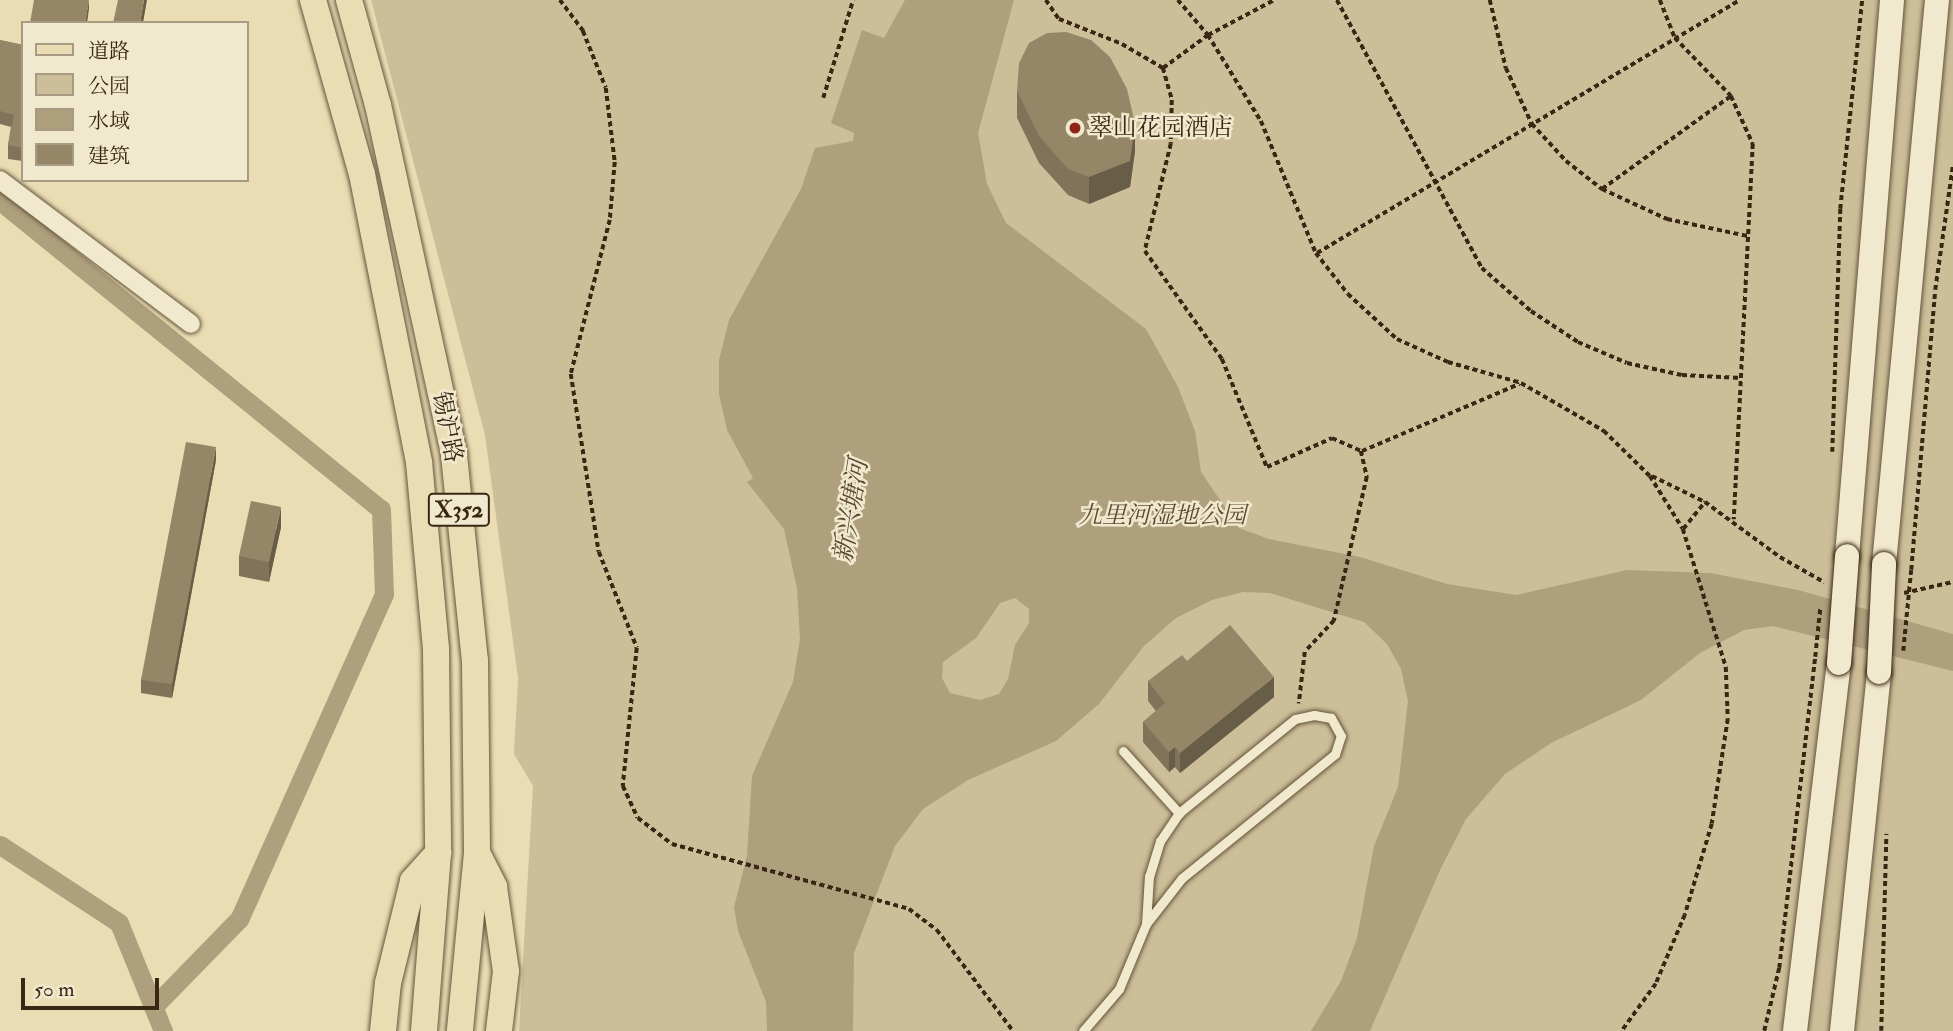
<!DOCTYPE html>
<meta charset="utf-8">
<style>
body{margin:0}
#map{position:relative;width:1953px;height:1031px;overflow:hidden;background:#eaddb3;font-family:"IM FELL Double Pica","Noto Serif SC",serif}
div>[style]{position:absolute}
.green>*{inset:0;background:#ccbe98}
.water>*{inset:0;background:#ae9f7d}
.canal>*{height:19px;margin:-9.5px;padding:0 9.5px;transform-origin:9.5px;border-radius:9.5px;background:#ae9f7d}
.path>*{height:3.5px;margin-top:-1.75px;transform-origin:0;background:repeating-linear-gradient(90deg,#392714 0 5px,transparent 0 8.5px)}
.roads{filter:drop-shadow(0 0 2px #65543c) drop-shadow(0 0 2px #65543c)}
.lane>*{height:9px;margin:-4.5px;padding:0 4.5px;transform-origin:4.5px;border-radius:4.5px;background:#f1e9ce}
.street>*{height:18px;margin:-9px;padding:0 9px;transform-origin:9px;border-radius:9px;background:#f1e9ce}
.secondary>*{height:24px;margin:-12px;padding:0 12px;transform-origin:12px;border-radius:12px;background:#f1e9ce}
.primary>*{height:26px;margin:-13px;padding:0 13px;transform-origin:13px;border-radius:13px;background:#eaddb3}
.path-bridge>*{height:3.5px;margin-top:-1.75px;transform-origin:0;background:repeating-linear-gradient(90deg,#392714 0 5px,transparent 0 8.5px)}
.bridges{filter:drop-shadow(0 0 2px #392714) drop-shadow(0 0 2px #392714)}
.secondary-bridge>*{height:24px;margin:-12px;padding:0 12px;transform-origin:12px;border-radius:12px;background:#f1e9ce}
.wall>*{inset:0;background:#807359}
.shaded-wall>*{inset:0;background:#685e48}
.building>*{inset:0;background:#958667}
.dots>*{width:19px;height:19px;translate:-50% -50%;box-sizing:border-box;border:4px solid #f1e9ce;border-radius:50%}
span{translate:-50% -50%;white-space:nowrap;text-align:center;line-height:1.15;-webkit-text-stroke:5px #f1e9ce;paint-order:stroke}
.shield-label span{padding:2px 5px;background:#f1e9ce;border:2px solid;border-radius:5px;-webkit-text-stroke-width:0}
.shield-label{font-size:23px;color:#392714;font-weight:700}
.poi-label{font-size:24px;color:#392714}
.left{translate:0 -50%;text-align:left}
.street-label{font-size:24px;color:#392714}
.park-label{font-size:24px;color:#5e4d35;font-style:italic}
.water-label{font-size:26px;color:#5c4b34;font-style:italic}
.legend{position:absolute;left:21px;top:21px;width:228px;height:161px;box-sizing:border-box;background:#f1e9ce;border:2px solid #a79b84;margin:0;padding:9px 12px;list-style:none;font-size:21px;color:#392714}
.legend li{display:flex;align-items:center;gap:14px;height:35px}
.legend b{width:35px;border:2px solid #a79b84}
.scale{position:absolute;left:21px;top:978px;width:138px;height:32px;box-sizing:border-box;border:4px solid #392714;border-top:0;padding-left:9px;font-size:21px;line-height:24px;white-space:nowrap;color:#392714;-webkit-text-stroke:5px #f1e9ce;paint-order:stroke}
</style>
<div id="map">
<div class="green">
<i style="clip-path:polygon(371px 0,1953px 0,1953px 1031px,519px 1031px,533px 786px,514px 754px,518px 678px,485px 435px)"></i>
</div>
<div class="water">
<i style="clip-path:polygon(evenodd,905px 0,1014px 0,978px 133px,987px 184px,1006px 223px,1146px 329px,1178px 387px,1195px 431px,1201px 472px,1239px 528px,1269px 539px,1360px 557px,1447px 584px,1516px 595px,1627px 570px,1710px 573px,1798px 590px,1953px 634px,1953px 671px,1773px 626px,1744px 630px,1700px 653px,1641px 700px,1551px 743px,1505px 774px,1466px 819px,1441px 868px,1370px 1031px,1311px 1031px,1341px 981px,1357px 938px,1374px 846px,1398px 787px,1408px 701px,1401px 669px,1387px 644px,1364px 622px,1270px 593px,1243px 592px,1212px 600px,1176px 618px,1144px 646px,1099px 704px,1056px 741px,968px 780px,923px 809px,895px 846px,854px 953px,853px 1031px,767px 1031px,766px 1002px,738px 931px,734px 907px,747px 856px,752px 776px,793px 682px,800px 639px,797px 588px,784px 529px,747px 482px,753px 478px,727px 430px,719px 394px,719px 360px,729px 320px,801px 189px,815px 148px,853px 141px,854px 133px,831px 123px,862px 30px,884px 38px,905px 0,1015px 598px,1029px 609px,1029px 623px,1015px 645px,1008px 679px,999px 694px,980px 700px,950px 693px,942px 678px,943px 662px,976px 638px,1000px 603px,1015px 598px)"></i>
</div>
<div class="canal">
<i style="left:0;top:201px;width:490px;rotate:39deg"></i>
<i style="left:381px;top:509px;width:85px;rotate:88deg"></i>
<i style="left:384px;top:594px;width:356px;rotate:114deg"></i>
<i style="left:239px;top:919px;width:123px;rotate:134.3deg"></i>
<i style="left:0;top:845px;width:142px;rotate:33.2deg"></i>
<i style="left:119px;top:923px;width:117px;rotate:67.8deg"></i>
</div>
<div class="path">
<i style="left:560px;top:0;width:39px;rotate:53deg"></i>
<i style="left:583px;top:31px;width:61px;rotate:68deg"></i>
<i style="left:606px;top:88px;width:75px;rotate:83.1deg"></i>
<i style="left:615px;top:162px;width:58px;rotate:94.9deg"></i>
<i style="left:610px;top:220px;width:159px;rotate:104.2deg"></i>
<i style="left:571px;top:374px;width:180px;rotate:81.1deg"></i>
<i style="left:599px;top:552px;width:103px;rotate:68.4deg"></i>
<i style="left:637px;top:648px;width:139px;rotate:95.8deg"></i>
<i style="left:623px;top:786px;width:35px;rotate:65deg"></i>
<i style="left:638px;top:818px;width:43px;rotate:37.4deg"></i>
<i style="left:672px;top:844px;width:246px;rotate:15.3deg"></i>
<i style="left:909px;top:909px;width:35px;rotate:37deg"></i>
<i style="left:937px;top:930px;width:126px;rotate:53deg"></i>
<i style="left:1046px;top:0;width:23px;rotate:56deg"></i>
<i style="left:1059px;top:19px;width:68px;rotate:21.6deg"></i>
<i style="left:1122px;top:44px;width:48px;rotate:30.3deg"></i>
<i style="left:1163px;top:68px;width:33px;rotate:74deg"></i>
<i style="left:1172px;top:100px;width:44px;rotate:91.3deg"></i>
<i style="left:1171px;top:144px;width:110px;rotate:103.7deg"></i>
<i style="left:1145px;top:251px;width:133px;rotate:54.5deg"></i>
<i style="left:1222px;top:359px;width:117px;rotate:67.4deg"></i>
<i style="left:1267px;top:467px;width:71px;rotate:-24deg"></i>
<i style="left:1332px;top:438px;width:32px;rotate:24deg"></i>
<i style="left:1361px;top:451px;width:27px;rotate:77deg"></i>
<i style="left:1367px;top:477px;width:148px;rotate:102.9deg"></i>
<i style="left:1334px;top:621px;width:42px;rotate:133.1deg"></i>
<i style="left:1305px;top:652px;width:52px;rotate:96.6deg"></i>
<i style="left:1178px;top:0;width:46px;rotate:49.4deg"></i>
<i style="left:1208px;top:35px;width:101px;rotate:58.4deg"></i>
<i style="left:1261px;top:121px;width:143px;rotate:67.4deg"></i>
<i style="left:1316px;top:253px;width:52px;rotate:52deg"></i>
<i style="left:1348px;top:294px;width:67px;rotate:42.6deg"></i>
<i style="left:1397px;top:339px;width:56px;rotate:24.3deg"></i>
<i style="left:1448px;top:362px;width:76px;rotate:16deg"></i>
<i style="left:1521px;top:383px;width:96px;rotate:30deg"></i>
<i style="left:1604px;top:431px;width:64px;rotate:44.4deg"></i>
<i style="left:1650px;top:476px;width:62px;rotate:58.1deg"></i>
<i style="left:1683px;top:529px;width:145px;rotate:72.7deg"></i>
<i style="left:1726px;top:667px;width:52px;rotate:87.8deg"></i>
<i style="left:1728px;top:719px;width:106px;rotate:98.7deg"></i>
<i style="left:1712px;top:824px;width:95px;rotate:106.5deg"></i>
<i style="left:1685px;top:915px;width:75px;rotate:112.8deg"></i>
<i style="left:1656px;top:984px;width:58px;rotate:125.9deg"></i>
<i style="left:1337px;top:0;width:305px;rotate:61.6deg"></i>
<i style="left:1482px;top:268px;width:65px;rotate:41.3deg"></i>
<i style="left:1531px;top:311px;width:56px;rotate:33.4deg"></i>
<i style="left:1578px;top:342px;width:53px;rotate:23.2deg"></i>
<i style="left:1627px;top:363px;width:56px;rotate:12.3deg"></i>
<i style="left:1682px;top:375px;width:59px;rotate:2.9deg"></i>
<i style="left:1490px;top:0;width:70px;rotate:76.8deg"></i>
<i style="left:1506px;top:68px;width:62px;rotate:65.1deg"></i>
<i style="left:1532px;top:124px;width:50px;rotate:47.4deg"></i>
<i style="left:1566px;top:161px;width:46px;rotate:37.9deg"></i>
<i style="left:1602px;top:189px;width:72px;rotate:24.8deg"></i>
<i style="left:1667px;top:219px;width:83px;rotate:11.9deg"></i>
<i style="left:1660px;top:0;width:41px;rotate:68.5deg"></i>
<i style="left:1675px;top:38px;width:81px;rotate:46deg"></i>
<i style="left:1731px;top:96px;width:53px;rotate:65.4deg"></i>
<i style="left:1753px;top:144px;width:376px;rotate:92.9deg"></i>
<i style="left:1163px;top:68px;width:56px;rotate:-36.3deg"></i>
<i style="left:1208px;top:35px;width:75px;rotate:-27.9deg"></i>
<i style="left:823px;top:98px;width:102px;rotate:-73deg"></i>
<i style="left:1602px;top:189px;width:159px;rotate:-35.8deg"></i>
<i style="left:1317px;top:253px;width:492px;rotate:-30.9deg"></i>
<i style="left:1362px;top:451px;width:171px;rotate:-23.1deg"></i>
<i style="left:1832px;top:452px;width:243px;rotate:-88.1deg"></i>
<i style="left:1840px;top:209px;width:210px;rotate:-84deg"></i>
<i style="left:1652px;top:476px;width:59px;rotate:26.1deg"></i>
<i style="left:1705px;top:502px;width:93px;rotate:36.3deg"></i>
<i style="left:1780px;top:557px;width:51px;rotate:29.6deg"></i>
<i style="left:1683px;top:529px;width:35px;rotate:-51deg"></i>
<i style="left:1911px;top:570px;width:281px;rotate:-85.1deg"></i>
<i style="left:1935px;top:290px;width:127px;rotate:-81.9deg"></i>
<i style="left:1904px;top:593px;width:50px;rotate:-12.7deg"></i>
<i style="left:1764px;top:1031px;width:65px;rotate:-76.6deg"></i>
<i style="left:1779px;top:968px;width:313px;rotate:-83.4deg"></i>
<i style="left:1881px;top:1031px;width:197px;rotate:-88.5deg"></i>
</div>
<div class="roads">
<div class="lane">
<i style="left:1123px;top:751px;width:84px;rotate:47.9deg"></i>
<i style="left:1083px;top:1031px;width:55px;rotate:-49.4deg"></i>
<i style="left:1119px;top:989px;width:70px;rotate:-67.4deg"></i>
<i style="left:1146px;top:924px;width:58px;rotate:-52deg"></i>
<i style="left:1182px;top:878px;width:197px;rotate:-39deg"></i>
<i style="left:1335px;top:754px;width:19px;rotate:-72deg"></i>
<i style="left:1341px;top:736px;width:21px;rotate:-119deg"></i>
<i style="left:1331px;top:718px;width:17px;rotate:-170deg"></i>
<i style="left:1314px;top:715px;width:19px;rotate:168deg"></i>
<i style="left:1295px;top:719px;width:149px;rotate:141deg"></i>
<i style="left:1179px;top:813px;width:34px;rotate:124deg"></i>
<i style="left:1160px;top:841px;width:37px;rotate:107deg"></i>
<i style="left:1149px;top:876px;width:48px;rotate:93.6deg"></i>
</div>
<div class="street">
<i style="left:0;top:180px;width:239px;rotate:37deg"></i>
</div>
<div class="secondary">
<i style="left:1847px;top:556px;width:558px;rotate:-85.37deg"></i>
<i style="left:1884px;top:564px;width:566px;rotate:-84.63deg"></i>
<i style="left:1795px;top:1031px;width:371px;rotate:-83.2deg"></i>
<i style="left:1842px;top:1031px;width:361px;rotate:-84.1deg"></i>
</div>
<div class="primary">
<i style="left:313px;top:0;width:181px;rotate:74.3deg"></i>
<i style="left:362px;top:174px;width:294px;rotate:78.8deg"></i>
<i style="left:419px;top:462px;width:188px;rotate:84.8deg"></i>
<i style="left:436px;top:649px;width:204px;rotate:89.4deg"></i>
<i style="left:438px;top:853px;width:179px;rotate:94.5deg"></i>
<i style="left:349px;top:0;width:109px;rotate:74.6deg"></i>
<i style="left:378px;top:105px;width:358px;rotate:77.7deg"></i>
<i style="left:454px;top:455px;width:206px;rotate:84.2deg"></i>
<i style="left:475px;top:660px;width:193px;rotate:89.4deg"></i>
<i style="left:477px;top:853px;width:179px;rotate:95.5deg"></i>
<i style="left:477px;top:853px;width:38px;rotate:63deg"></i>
<i style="left:494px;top:887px;width:85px;rotate:81.9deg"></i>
<i style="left:506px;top:971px;width:60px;rotate:96.7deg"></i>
<i style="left:383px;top:1031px;width:48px;rotate:-84.1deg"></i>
<i style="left:388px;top:983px;width:105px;rotate:-76.2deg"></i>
<i style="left:413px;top:881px;width:38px;rotate:-48deg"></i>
</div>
</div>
<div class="path-bridge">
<i style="left:1903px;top:651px;width:81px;rotate:-84.4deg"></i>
<i style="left:1815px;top:657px;width:48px;rotate:-84.1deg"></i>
</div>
<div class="bridges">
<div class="secondary-bridge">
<i style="left:1839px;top:663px;width:107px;rotate:-85.7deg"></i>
<i style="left:1879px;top:672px;width:108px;rotate:-87.3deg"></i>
</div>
</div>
<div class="wall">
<i style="clip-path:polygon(0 40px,23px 45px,23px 161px,8px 159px,8px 145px,11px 127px,0 124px)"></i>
<i style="clip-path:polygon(1017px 91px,1135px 151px,1130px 187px,1089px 204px,1068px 195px,1039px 163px,1017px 118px)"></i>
<i style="clip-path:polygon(216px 460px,172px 698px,141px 693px,141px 680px)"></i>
<i style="clip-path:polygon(281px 527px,269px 582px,239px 576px,239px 556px)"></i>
<i style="clip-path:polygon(1187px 661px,1274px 697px,1180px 773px,1175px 767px,1169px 772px,1143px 742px,1143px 722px,1156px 711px,1148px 701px,1148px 681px)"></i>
</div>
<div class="shaded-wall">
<i style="clip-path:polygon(89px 0,89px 9px,87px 23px,85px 23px)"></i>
<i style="clip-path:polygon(144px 0,147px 0,143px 23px,140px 23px)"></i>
<i style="clip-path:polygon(1135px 124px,1135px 151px,1130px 187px,1089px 204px,1089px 177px)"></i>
<i style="clip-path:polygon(216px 447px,216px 460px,172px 698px,172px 684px)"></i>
<i style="clip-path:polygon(281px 507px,281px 527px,269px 582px,269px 562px)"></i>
<i style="clip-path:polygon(1274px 677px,1274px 697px,1180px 773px,1180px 753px)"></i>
<i style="clip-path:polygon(1175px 747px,1175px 767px,1169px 772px,1169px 752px)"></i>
</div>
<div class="building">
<i style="clip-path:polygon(34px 0,89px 0,85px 23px,30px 23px)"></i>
<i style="clip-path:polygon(118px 0,144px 0,140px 23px,113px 23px)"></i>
<i style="clip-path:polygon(1066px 32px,1091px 40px,1110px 57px,1127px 89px,1135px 124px,1130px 161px,1089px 177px,1068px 169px,1039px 136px,1017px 91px,1019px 63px,1029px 43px,1047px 33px)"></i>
<i style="clip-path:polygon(0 40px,23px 45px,23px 148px,8px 145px,14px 115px,0 111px)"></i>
<i style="clip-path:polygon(186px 442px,216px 447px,172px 684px,141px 680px)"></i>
<i style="clip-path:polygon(251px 501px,281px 507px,269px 562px,239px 556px)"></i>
<i style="clip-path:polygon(1230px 625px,1274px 677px,1180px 753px,1175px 747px,1169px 752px,1143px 722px,1165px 703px,1148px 681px,1182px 655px,1187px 661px)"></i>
</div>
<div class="dots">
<i style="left:1075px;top:128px;background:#8f2418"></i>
</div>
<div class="shield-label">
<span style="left:459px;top:510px">X352</span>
</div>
<div class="poi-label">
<span class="left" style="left:1089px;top:128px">翠山花园酒店</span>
</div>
<div class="street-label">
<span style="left:447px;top:427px;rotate:79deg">锡沪路</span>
</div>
<div class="park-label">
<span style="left:1162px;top:516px">九里河湿地公园</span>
</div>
<div class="water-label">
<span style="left:852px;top:511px;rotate:-81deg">新兴塘河</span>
</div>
<ul class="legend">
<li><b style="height:9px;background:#eaddb3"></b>道路</li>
<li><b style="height:19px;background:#ccbe98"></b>公园</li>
<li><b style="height:19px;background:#ae9f7d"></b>水域</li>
<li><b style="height:19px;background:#958667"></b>建筑</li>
</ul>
<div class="scale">50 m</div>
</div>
